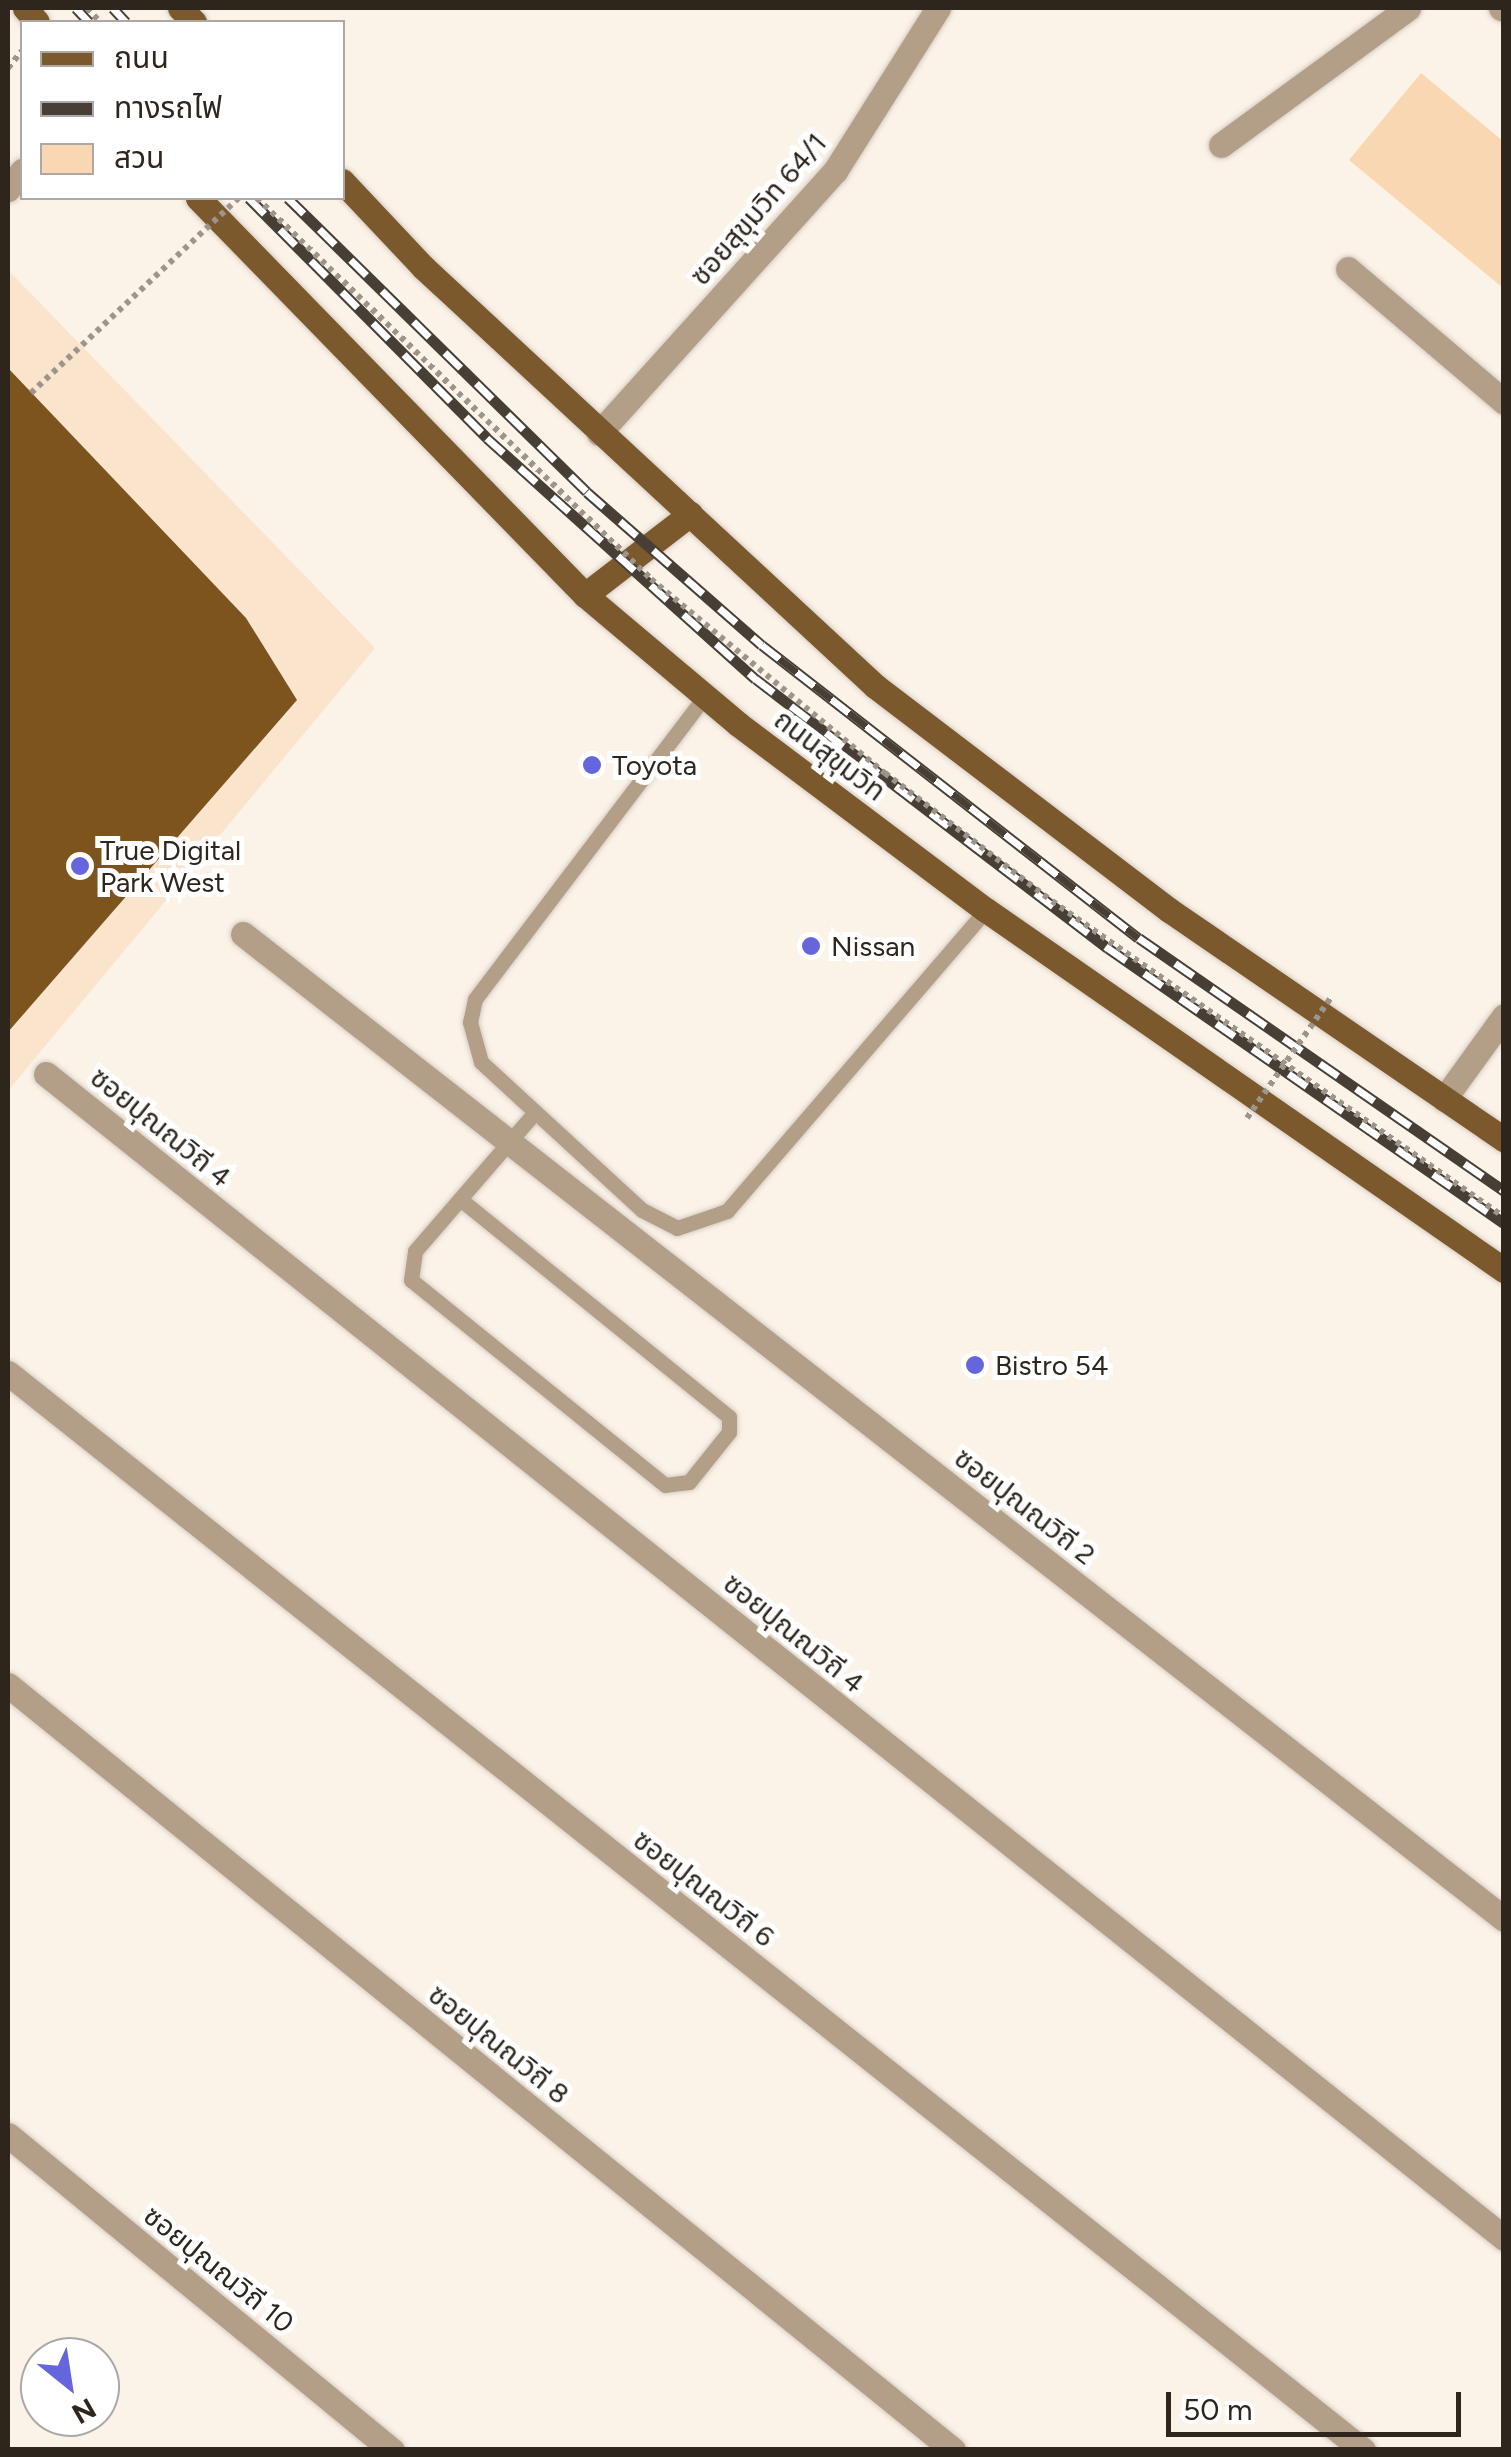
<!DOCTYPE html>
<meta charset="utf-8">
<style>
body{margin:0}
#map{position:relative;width:1511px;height:2457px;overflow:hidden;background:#fbf2e8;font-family:Figtree,"Noto Sans Thai",sans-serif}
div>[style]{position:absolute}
.built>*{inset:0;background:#fbe4cc}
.green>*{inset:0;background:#f9d7b2}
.building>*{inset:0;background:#7e541e}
.path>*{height:6px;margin-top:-3px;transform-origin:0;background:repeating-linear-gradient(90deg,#9d958b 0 5px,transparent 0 10px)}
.roads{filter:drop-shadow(0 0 2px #d6cdc3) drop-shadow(0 0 2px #d6cdc3)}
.service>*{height:15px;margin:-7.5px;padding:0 7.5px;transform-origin:7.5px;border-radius:7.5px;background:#b39f88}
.minor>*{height:25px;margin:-12.5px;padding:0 12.5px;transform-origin:12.5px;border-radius:12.5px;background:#b39f88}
.primary>*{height:25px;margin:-12.5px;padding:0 12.5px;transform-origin:12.5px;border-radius:12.5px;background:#7c582d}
.rail>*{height:11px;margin-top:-5.5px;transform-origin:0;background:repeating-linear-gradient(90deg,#fff 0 22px,#473f36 0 44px);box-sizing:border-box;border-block:2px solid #473f36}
.path-bridge>*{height:6px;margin-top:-3px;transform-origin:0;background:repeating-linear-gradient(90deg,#9d958b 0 5px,transparent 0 10px)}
.dots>*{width:28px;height:28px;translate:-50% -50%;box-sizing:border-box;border:5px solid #fff;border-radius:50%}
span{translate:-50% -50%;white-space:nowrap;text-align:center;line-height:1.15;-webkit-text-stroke:10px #fff;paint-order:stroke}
.street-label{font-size:28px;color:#2e261d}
.poi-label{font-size:28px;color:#2e261d}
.left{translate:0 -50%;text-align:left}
.frame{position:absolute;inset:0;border:10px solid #2e261d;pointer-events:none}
.legend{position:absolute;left:20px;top:20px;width:325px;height:180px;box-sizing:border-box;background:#fff;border:2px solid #aba8a5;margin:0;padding:12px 18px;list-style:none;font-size:30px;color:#2e261d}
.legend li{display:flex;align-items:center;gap:20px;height:50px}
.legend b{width:50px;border:2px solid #aba8a5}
.north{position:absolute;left:20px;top:2337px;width:100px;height:100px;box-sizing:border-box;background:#fff;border:2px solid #aba8a5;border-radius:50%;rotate:150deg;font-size:28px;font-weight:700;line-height:40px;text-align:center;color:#2e261d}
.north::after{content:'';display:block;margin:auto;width:35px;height:45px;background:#6565de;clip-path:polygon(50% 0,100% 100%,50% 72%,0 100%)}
.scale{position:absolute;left:1166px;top:2392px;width:295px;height:45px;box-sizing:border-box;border:5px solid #2e261d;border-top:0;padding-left:12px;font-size:30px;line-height:35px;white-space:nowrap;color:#2e261d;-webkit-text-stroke:8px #fff;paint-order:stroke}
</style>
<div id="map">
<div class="built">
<i style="clip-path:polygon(8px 270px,375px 648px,8px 1091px)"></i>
</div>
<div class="green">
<i style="clip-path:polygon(1421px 73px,1503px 141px,1503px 288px,1349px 160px)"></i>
</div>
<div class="building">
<i style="clip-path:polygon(8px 368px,246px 618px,297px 700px,8px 1032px)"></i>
</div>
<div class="path">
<i style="left:87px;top:8px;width:19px;rotate:47deg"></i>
<i style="left:8px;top:68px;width:22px;rotate:-51deg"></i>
</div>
<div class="roads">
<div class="service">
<i style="left:705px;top:696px;width:380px;rotate:127.2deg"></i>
<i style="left:475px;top:999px;width:24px;rotate:102deg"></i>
<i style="left:470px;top:1022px;width:41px;rotate:74.6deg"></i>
<i style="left:481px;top:1062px;width:219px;rotate:42.6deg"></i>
<i style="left:642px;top:1210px;width:39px;rotate:27deg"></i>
<i style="left:677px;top:1228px;width:53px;rotate:-18.8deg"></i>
<i style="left:727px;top:1211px;width:397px;rotate:-49.3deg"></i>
<i style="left:460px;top:1199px;width:346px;rotate:39deg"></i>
<i style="left:729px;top:1417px;width:15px;rotate:90deg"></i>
<i style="left:729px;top:1432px;width:64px;rotate:128.7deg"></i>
<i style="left:689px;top:1482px;width:24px;rotate:173deg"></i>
<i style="left:665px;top:1485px;width:326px;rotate:-141.1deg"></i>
<i style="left:411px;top:1280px;width:29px;rotate:-82deg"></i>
<i style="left:415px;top:1251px;width:145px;rotate:-49.2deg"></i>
<i style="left:510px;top:1141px;width:38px;rotate:-49deg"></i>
</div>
<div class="minor">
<i style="left:1501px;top:8px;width:3px;rotate:18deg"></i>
<i style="left:1221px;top:145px;width:232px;rotate:-36.2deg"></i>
<i style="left:8px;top:189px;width:23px;rotate:-52deg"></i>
<i style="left:1348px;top:269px;width:205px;rotate:40.4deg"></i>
<i style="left:599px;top:433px;width:353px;rotate:-48deg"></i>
<i style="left:835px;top:171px;width:193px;rotate:-57.7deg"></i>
<i style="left:243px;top:934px;width:1600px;rotate:37.99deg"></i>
<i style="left:46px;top:1074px;width:1866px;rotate:38.6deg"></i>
<i style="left:1444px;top:1099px;width:102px;rotate:-54.1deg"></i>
<i style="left:8px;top:1373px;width:1731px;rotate:38.48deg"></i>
<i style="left:8px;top:1685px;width:1216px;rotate:38.99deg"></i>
<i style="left:8px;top:2135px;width:497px;rotate:39.4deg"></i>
</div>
<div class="primary">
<i style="left:25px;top:8px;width:18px;rotate:49deg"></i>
<i style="left:180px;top:8px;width:20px;rotate:45deg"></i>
<i style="left:342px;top:181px;width:118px;rotate:46.7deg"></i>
<i style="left:423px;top:267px;width:616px;rotate:42.83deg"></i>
<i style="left:875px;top:686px;width:370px;rotate:37.3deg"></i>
<i style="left:1169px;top:910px;width:406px;rotate:34.4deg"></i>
<i style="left:198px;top:198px;width:554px;rotate:45.73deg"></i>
<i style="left:585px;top:595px;width:200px;rotate:40.1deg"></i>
<i style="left:738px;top:724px;width:310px;rotate:36.9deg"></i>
<i style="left:986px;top:910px;width:631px;rotate:34.8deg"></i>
<i style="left:585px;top:595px;width:133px;rotate:-37.6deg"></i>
</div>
</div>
<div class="rail">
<i style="left:76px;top:8px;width:19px;rotate:47deg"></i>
<i style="left:113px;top:8px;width:19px;rotate:47deg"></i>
<i style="left:249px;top:198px;width:338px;rotate:45.2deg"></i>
<i style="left:487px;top:438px;width:361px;rotate:41.9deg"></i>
<i style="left:756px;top:679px;width:443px;rotate:37.4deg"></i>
<i style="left:1108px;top:948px;width:482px;rotate:34.8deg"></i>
<i style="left:288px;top:198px;width:419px;rotate:44.5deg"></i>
<i style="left:587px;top:492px;width:232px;rotate:41.2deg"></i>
<i style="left:762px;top:645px;width:477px;rotate:37.9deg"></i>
<i style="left:1139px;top:938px;width:444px;rotate:34.7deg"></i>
</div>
<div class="path-bridge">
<i style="left:257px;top:198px;width:548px;rotate:44.04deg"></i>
<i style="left:651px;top:579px;width:304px;rotate:39.7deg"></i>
<i style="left:885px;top:773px;width:210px;rotate:37.5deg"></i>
<i style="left:1052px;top:901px;width:552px;rotate:34.96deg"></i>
<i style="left:31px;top:393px;width:285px;rotate:-43.2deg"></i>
<i style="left:1247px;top:1118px;width:149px;rotate:-55.1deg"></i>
</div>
<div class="dots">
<i style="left:592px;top:765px;background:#6565de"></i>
<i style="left:80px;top:866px;background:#6565de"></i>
<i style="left:811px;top:946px;background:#6565de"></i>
<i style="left:975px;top:1365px;background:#6565de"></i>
</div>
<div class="street-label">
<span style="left:758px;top:209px;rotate:-49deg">ซอยสุขุมวิท 64/1</span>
<span style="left:830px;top:755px;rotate:37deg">ถนนสุขุมวิท</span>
<span style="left:161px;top:1127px;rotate:39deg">ซอยปุณณวิถี 4</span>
<span style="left:1025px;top:1506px;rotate:38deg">ซอยปุณณวิถี 2</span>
<span style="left:794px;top:1633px;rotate:39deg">ซอยปุณณวิถี 4</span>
<span style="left:704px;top:1888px;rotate:38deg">ซอยปุณณวิถี 6</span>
<span style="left:499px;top:2044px;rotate:39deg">ซอยปุณณวิถี 8</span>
<span style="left:219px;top:2269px;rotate:39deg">ซอยปุณณวิถี 10</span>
</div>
<div class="poi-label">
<span class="left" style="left:612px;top:765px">Toyota</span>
<span class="left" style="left:100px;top:866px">True Digital<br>Park West</span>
<span class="left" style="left:831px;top:946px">Nissan</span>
<span class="left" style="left:995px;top:1365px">Bistro 54</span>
</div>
<div class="frame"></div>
<ul class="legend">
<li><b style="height:12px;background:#7c582d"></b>ถนน</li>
<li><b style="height:12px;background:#473f36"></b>ทางรถไฟ</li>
<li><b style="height:28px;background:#f9d7b2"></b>สวน</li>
</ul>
<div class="north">N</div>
<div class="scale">50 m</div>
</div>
